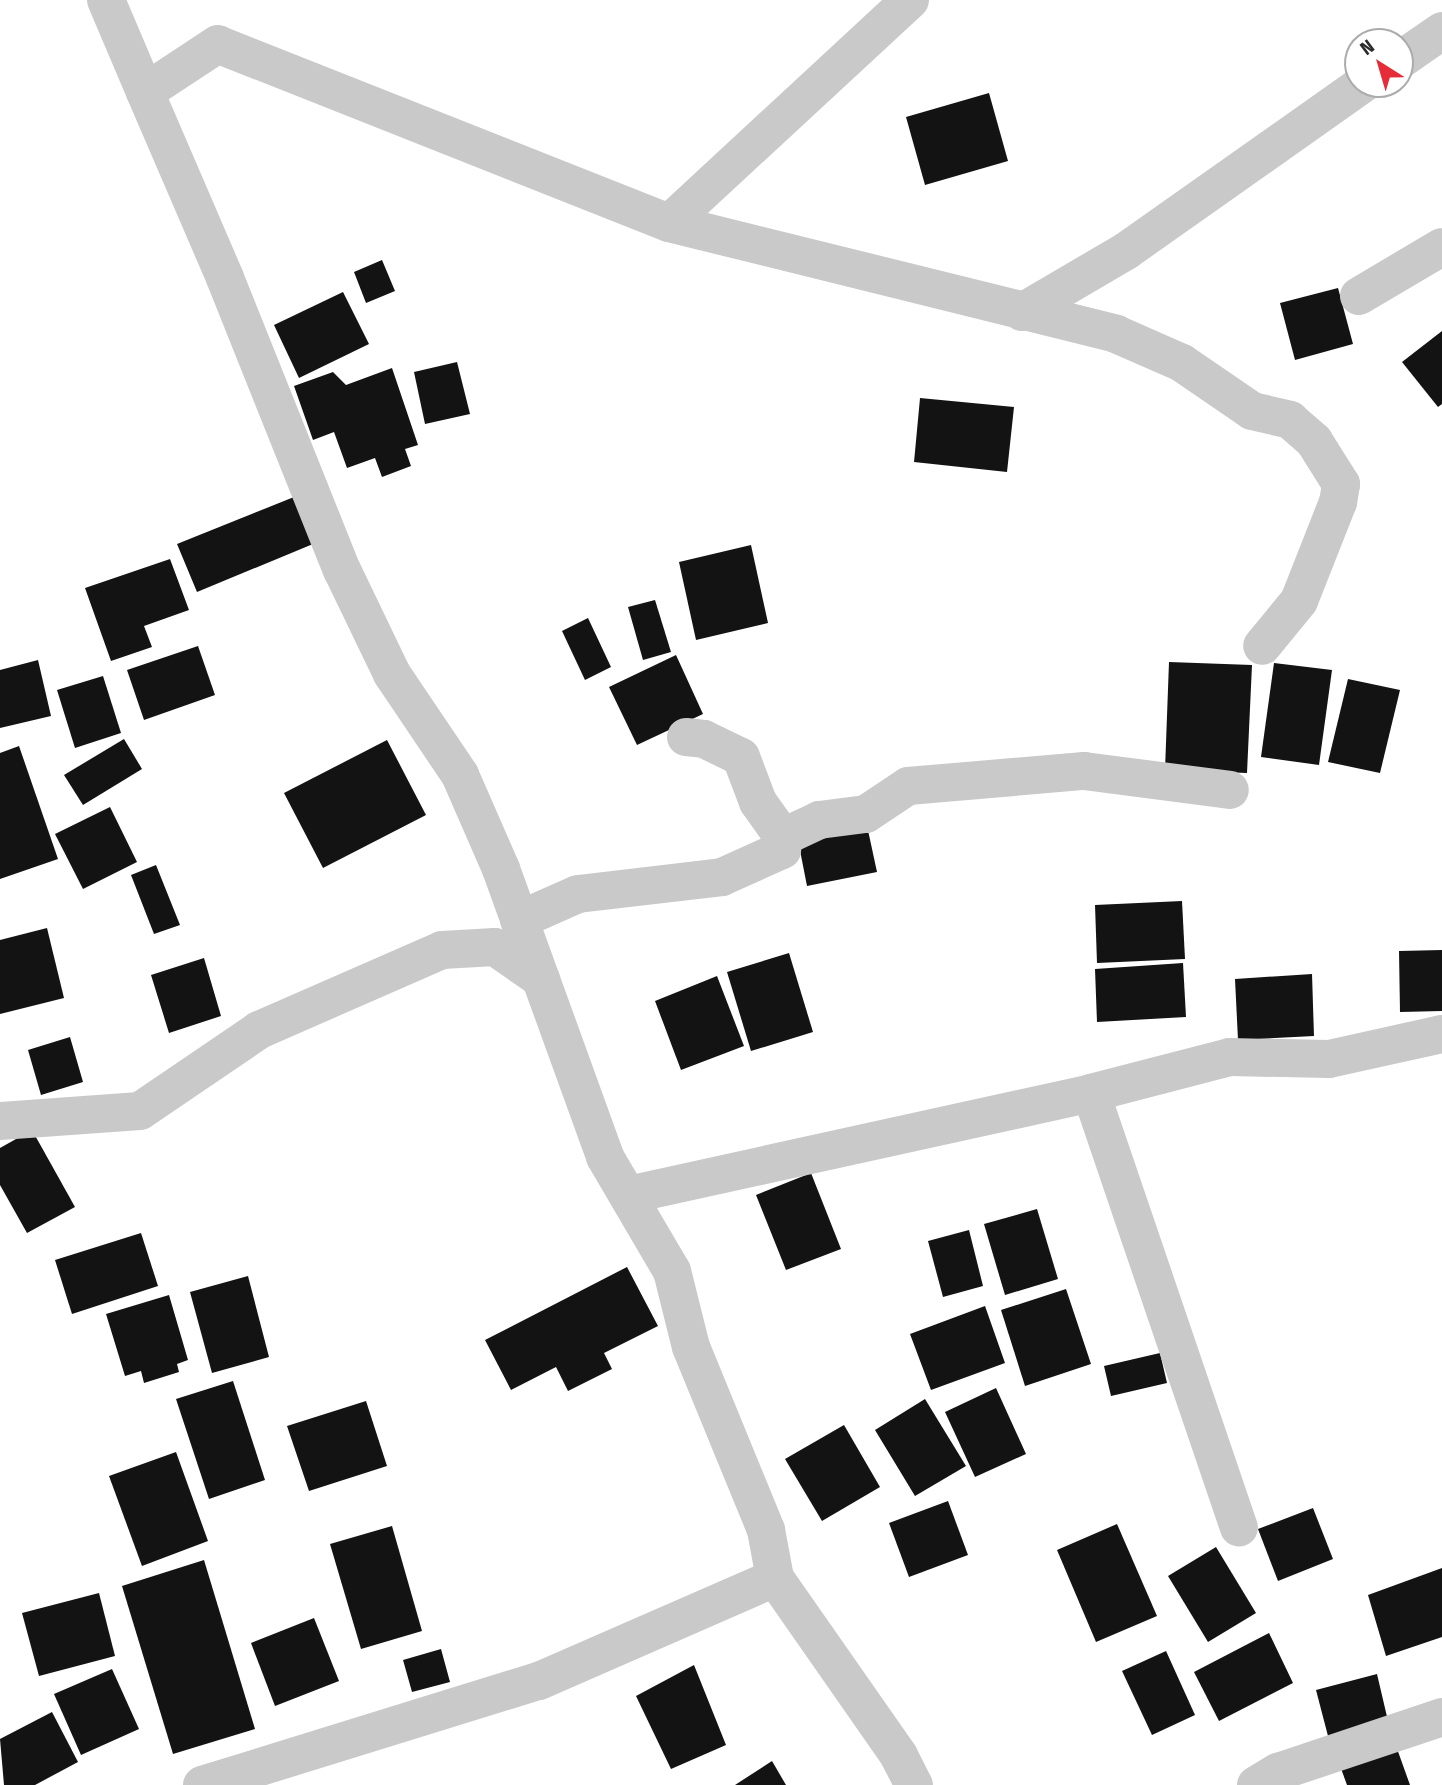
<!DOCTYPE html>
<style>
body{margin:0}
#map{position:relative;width:1442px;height:1785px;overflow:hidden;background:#fff;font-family:"Fira Sans Condensed",sans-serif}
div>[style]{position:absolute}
.building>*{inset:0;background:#131313}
.minor>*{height:38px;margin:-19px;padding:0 19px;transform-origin:19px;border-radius:19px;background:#c9c9c9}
span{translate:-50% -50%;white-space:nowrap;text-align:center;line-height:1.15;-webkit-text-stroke:7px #fff;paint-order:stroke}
.north{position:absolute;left:1344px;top:28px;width:70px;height:70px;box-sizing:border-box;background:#fff;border:2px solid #ababab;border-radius:50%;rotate:323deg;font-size:19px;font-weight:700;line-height:28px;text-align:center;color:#2c2c2c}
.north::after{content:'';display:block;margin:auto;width:24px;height:32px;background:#e62c39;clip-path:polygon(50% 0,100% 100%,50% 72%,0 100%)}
</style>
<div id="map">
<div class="building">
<i style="clip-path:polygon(989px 93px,1008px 161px,925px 185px,906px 117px)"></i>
<i style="clip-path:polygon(382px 260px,395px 291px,366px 303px,354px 272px)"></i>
<i style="clip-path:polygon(1338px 288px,1353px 344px,1295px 360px,1280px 303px)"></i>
<i style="clip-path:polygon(343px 292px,369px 344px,299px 378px,274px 325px)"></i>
<i style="clip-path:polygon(1442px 331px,1442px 404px,1438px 407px,1402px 362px)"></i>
<i style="clip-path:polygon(457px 362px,470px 414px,425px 424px,414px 372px)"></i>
<i style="clip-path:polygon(392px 368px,418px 445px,405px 449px,411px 466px,382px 477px,375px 458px,347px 468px,334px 432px,313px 440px,294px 386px,333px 372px,346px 385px)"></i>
<i style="clip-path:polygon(920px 398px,1014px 407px,1007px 472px,914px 462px)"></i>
<i style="clip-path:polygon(294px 497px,313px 544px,197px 592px,177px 544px)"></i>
<i style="clip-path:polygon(751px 545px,768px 623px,696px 640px,679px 562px)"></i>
<i style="clip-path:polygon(170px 559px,189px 610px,144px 626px,152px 647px,111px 661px,85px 588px)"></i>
<i style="clip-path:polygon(655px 600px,671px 652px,643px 660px,628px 607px)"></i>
<i style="clip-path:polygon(588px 618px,611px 667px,585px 680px,562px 631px)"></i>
<i style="clip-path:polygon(198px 646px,215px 695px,144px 720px,127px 670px)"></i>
<i style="clip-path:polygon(676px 655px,703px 714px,637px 745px,609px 687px)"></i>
<i style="clip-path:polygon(38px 660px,51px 716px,0 728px,0 670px)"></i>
<i style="clip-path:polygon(1169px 662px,1252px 665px,1247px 773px,1165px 770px)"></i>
<i style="clip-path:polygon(1274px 663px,1332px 670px,1319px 765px,1261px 757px)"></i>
<i style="clip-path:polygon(103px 676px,121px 733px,75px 748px,57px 690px)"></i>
<i style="clip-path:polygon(1348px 679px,1400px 690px,1380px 773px,1328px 762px)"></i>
<i style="clip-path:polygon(124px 739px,142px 769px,83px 805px,64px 775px)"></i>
<i style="clip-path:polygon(387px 740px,426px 815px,323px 868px,284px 793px)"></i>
<i style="clip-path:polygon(19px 746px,58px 859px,0 879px,0 753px)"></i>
<i style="clip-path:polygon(110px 807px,137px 862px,83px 889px,55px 834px)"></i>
<i style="clip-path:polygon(866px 821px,877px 872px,807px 886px,797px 835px)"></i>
<i style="clip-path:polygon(156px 865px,180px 925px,154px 934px,131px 875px)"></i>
<i style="clip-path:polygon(1182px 901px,1185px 959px,1097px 963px,1095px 905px)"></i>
<i style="clip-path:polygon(47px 928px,64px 998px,0 1014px,0 940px)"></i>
<i style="clip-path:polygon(1442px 950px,1442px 1011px,1400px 1012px,1399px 951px)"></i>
<i style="clip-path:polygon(789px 953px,813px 1032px,751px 1051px,727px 972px)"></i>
<i style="clip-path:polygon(204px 958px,221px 1016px,169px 1033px,151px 975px)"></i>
<i style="clip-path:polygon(1183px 963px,1186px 1017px,1097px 1022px,1095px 969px)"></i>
<i style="clip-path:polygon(1312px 974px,1314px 1036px,1238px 1040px,1235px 979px)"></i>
<i style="clip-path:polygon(717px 976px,744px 1046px,681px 1070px,655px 1001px)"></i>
<i style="clip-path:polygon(70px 1037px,83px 1082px,41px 1095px,28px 1050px)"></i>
<i style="clip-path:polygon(32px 1130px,75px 1207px,27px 1233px,0 1185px,0 1148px)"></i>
<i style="clip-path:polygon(811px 1173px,841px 1249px,786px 1270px,756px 1195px)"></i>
<i style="clip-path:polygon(1037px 1209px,1058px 1279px,1005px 1295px,984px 1224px)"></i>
<i style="clip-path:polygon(969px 1230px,983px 1286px,943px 1297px,928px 1241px)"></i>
<i style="clip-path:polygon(141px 1233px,158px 1286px,72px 1314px,55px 1260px)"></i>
<i style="clip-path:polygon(627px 1267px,658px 1326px,604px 1353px,612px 1369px,568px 1391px,556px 1367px,511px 1390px,485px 1340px)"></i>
<i style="clip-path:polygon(248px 1276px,269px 1357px,212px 1373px,190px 1292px)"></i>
<i style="clip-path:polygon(1066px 1289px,1091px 1364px,1025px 1386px,1001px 1310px)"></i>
<i style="clip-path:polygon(169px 1295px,188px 1360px,177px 1364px,179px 1372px,144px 1383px,141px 1371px,125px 1376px,106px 1314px)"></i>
<i style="clip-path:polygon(985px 1306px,1005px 1363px,931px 1390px,910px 1334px)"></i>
<i style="clip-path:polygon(1160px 1353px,1167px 1383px,1111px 1396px,1104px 1366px)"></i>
<i style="clip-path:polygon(233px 1381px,265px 1480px,209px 1499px,176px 1399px)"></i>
<i style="clip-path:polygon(996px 1388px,1026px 1454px,975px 1477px,945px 1412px)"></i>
<i style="clip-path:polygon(925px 1399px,966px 1466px,915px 1496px,875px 1430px)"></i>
<i style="clip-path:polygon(366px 1401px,387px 1466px,309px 1491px,287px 1426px)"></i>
<i style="clip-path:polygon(844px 1425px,880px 1487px,822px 1521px,785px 1459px)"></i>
<i style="clip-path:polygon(176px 1452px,208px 1541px,142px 1566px,109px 1476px)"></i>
<i style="clip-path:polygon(948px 1501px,968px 1555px,909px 1577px,889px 1523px)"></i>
<i style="clip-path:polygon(1313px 1508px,1333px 1559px,1278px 1581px,1258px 1529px)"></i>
<i style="clip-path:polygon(1117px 1524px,1157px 1616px,1096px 1642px,1057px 1550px)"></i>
<i style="clip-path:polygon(392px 1526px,422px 1631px,361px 1649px,330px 1544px)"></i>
<i style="clip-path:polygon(1216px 1547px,1256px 1613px,1208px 1642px,1168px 1576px)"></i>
<i style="clip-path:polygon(204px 1560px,255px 1729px,173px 1754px,122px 1586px)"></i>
<i style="clip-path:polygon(1442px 1568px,1442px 1637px,1386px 1656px,1368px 1595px)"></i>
<i style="clip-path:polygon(99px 1593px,115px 1656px,39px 1676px,22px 1613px)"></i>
<i style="clip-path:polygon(314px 1618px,339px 1681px,275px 1706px,251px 1643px)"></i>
<i style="clip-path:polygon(1269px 1633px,1293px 1683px,1219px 1721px,1194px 1672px)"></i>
<i style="clip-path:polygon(441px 1649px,450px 1682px,412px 1692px,403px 1660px)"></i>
<i style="clip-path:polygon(1166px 1651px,1195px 1715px,1152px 1735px,1122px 1671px)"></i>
<i style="clip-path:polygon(694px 1665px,726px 1745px,671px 1769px,636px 1696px)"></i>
<i style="clip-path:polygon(112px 1669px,139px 1729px,81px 1755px,54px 1694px)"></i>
<i style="clip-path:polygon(1377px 1674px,1388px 1721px,1328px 1736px,1316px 1690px)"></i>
<i style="clip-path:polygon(52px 1712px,78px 1762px,35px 1785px,4px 1785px,0 1739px)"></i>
<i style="clip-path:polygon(1395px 1743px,1410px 1785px,1347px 1785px,1339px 1763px)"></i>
<i style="clip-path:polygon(772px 1761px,786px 1785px,735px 1785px)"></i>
</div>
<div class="minor">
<i style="left:106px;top:0;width:100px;rotate:67deg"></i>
<i style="left:910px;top:0;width:328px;rotate:137.2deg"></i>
<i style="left:669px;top:223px;width:461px;rotate:13.9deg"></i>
<i style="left:1116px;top:334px;width:72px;rotate:23.7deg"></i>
<i style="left:1182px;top:363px;width:85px;rotate:34.4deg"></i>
<i style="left:1252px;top:411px;width:39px;rotate:13deg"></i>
<i style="left:1290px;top:420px;width:32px;rotate:41deg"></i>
<i style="left:1314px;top:441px;width:51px;rotate:57.9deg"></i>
<i style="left:1341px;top:484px;width:18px;rotate:99deg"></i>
<i style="left:1338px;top:502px;width:106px;rotate:111.5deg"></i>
<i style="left:1299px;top:601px;width:58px;rotate:129.4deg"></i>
<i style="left:1400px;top:60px;width:51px;rotate:-34.6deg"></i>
<i style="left:669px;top:223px;width:485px;rotate:-158.4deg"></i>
<i style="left:218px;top:44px;width:87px;rotate:146.7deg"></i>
<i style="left:145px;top:92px;width:202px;rotate:66.7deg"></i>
<i style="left:225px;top:278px;width:315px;rotate:68.2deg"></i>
<i style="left:342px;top:570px;width:115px;rotate:64.3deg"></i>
<i style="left:392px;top:674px;width:122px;rotate:56deg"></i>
<i style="left:460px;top:775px;width:103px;rotate:66.4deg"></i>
<i style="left:501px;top:869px;width:306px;rotate:70.1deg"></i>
<i style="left:605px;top:1157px;width:132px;rotate:59.6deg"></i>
<i style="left:672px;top:1271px;width:78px;rotate:76deg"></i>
<i style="left:691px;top:1347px;width:198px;rotate:67.7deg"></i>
<i style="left:766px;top:1530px;width:49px;rotate:79.4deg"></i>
<i style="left:775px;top:1578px;width:217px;rotate:55.1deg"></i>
<i style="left:899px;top:1756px;width:33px;rotate:63deg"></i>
<i style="left:1359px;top:296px;width:96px;rotate:-30.6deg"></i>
<i style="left:1022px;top:312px;width:121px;rotate:-30.4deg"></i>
<i style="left:1126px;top:251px;width:290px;rotate:-35.2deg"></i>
<i style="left:686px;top:737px;width:18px;rotate:6deg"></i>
<i style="left:704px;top:739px;width:41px;rotate:25.9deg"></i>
<i style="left:741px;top:757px;width:48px;rotate:69.3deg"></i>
<i style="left:758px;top:802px;width:43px;rotate:54.5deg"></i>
<i style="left:519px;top:920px;width:64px;rotate:-23.8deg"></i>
<i style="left:578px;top:894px;width:145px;rotate:-6.7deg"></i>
<i style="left:722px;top:877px;width:66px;rotate:-24.2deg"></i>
<i style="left:782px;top:850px;width:13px;rotate:-86deg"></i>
<i style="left:783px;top:837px;width:40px;rotate:-25deg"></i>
<i style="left:819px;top:820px;width:47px;rotate:-7.3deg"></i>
<i style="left:866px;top:814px;width:50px;rotate:-33.7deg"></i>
<i style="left:908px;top:786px;width:177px;rotate:-4.9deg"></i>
<i style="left:1084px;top:771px;width:147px;rotate:7.4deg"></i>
<i style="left:1091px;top:1093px;width:459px;rotate:71.2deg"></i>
<i style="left:0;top:1121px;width:140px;rotate:-4.1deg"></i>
<i style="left:140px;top:1111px;width:144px;rotate:-34.2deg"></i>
<i style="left:259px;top:1030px;width:200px;rotate:-23.6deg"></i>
<i style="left:442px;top:950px;width:53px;rotate:-3.2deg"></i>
<i style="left:495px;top:947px;width:56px;rotate:34.8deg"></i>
<i style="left:628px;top:1195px;width:474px;rotate:-12.4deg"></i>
<i style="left:1091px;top:1093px;width:144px;rotate:-14.5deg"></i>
<i style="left:1230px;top:1057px;width:99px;rotate:1.2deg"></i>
<i style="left:1329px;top:1059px;width:116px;rotate:-12.5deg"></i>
<i style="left:202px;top:1785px;width:353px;rotate:-17.2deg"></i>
<i style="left:539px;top:1681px;width:257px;rotate:-23.6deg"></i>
<i style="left:1256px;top:1785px;width:26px;rotate:-31deg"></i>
<i style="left:1278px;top:1772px;width:173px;rotate:-18.5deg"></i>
</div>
<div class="north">N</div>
</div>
